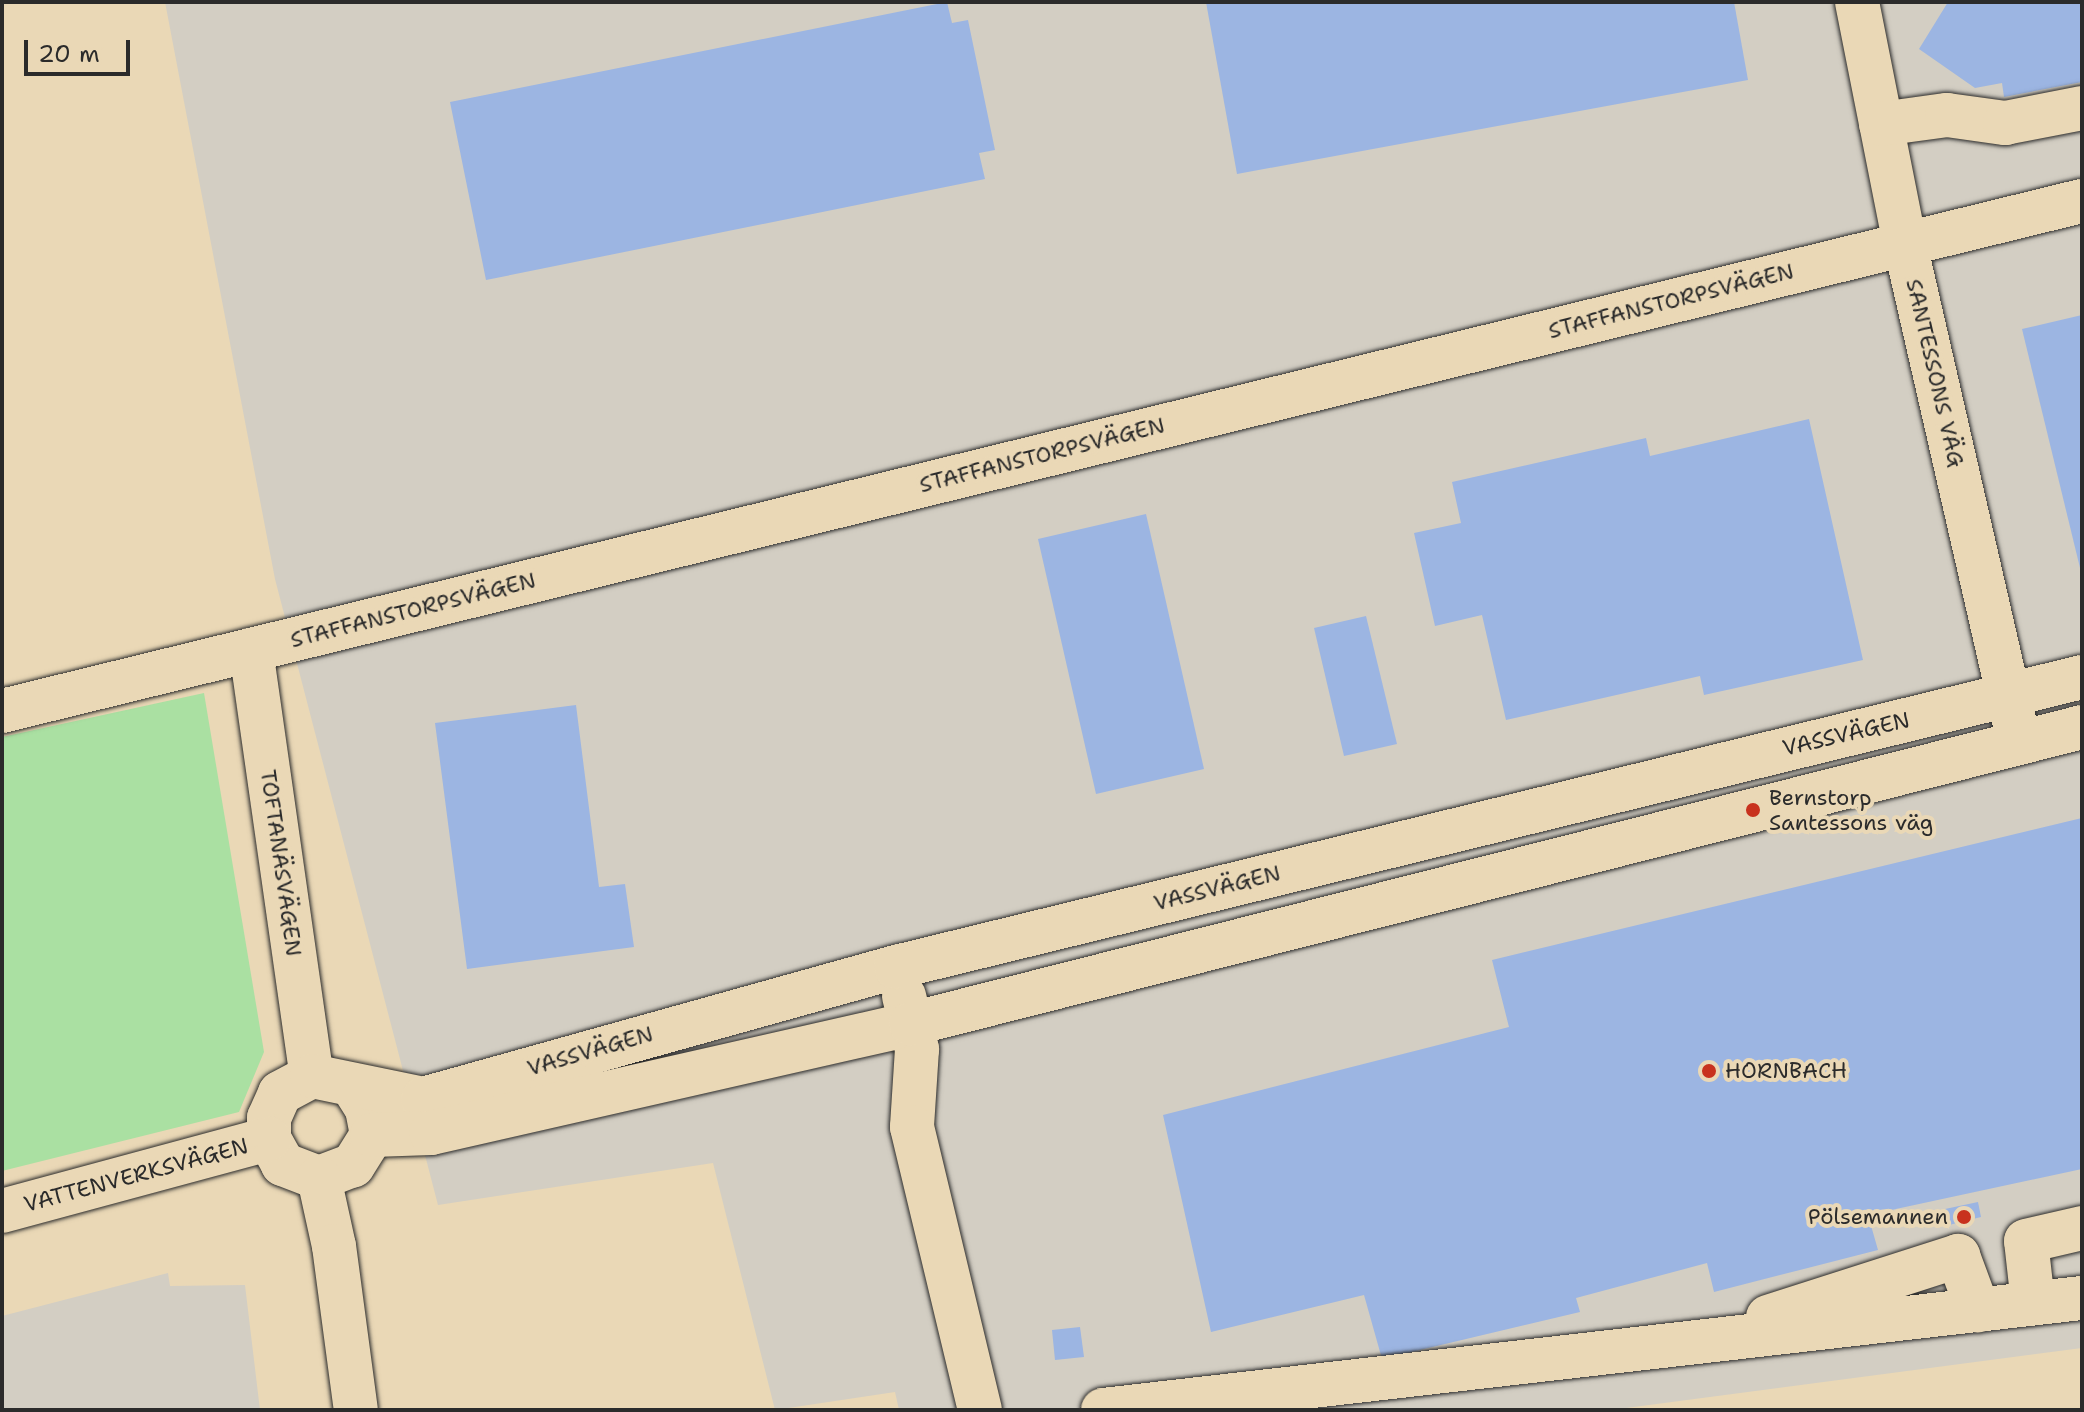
<!DOCTYPE html>
<meta charset="utf-8">
<style>
body{margin:0}
#map{position:relative;width:2084px;height:1412px;overflow:hidden;background:#ead8b6;font-family:"Shantell Sans",sans-serif}
div>[style]{position:absolute}
.built>*{inset:0;background:#d3cec3}
.green>*{inset:0;background:#aae0a2}
.building>*{inset:0;background:#9cb5e2}
.roads{filter:drop-shadow(0 0 2px #2b2b2b) drop-shadow(0 0 2px #2b2b2b)}
.minor>*{height:44px;margin:-22px;padding:0 22px;transform-origin:22px;border-radius:22px;background:#ead8b6}
.dots>*{width:22px;height:22px;translate:-50% -50%;box-sizing:border-box;border:4px solid #ead8b6;border-radius:50%}
span{translate:-50% -50%;white-space:nowrap;text-align:center;line-height:1.15;-webkit-text-stroke:8px #ead8b6;paint-order:stroke}
.street-label{font-size:22px;color:#2b2b2b}
.poi-label{font-size:22px;color:#2b2b2b}
.left{translate:0 -50%;text-align:left}
.right{translate:-100% -50%;text-align:right}
.frame{position:absolute;inset:0;border:4px solid #2b2b2b;pointer-events:none}
.scale{position:absolute;left:24px;top:40px;width:106px;height:36px;box-sizing:border-box;border:4px solid #2b2b2b;border-top:0;padding-left:10px;font-size:24px;line-height:28px;white-space:nowrap;color:#2b2b2b;-webkit-text-stroke:6px #ead8b6;paint-order:stroke}
</style>
<div id="map">
<div class="built">
<i style="clip-path:polygon(165px 2px,2082px 2px,2082px 1348px,1611px 1410px,899px 1410px,895px 1392px,775px 1410px,713px 1163px,438px 1205px,275px 579px)"></i>
<i style="clip-path:polygon(168px 1273px,170px 1286px,245px 1285px,260px 1410px,2px 1410px,2px 1316px)"></i>
</div>
<div class="green">
<i style="clip-path:polygon(204px 693px,264px 1052px,239px 1112px,2px 1171px,2px 737px)"></i>
</div>
<div class="building">
<i style="clip-path:polygon(947px 2px,952px 23px,968px 20px,995px 150px,979px 153px,985px 179px,486px 280px,450px 102px)"></i>
<i style="clip-path:polygon(1206px 2px,1734px 2px,1748px 80px,1237px 174px)"></i>
<i style="clip-path:polygon(1948px 2px,2082px 2px,2082px 82px,2004px 97px,2002px 83px,1975px 88px,1919px 49px)"></i>
<i style="clip-path:polygon(2082px 315px,2082px 572px,2081px 572px,2022px 329px)"></i>
<i style="clip-path:polygon(1809px 419px,1863px 660px,1704px 695px,1700px 676px,1506px 720px,1482px 615px,1435px 626px,1414px 533px,1461px 523px,1452px 482px,1646px 438px,1650px 456px)"></i>
<i style="clip-path:polygon(1146px 514px,1204px 769px,1096px 794px,1038px 539px)"></i>
<i style="clip-path:polygon(1366px 616px,1397px 744px,1344px 756px,1314px 628px)"></i>
<i style="clip-path:polygon(576px 705px,599px 887px,625px 884px,634px 947px,467px 969px,435px 723px)"></i>
<i style="clip-path:polygon(2082px 818px,2082px 1169px,1868px 1215px,1878px 1250px,1714px 1292px,1707px 1263px,1576px 1298px,1580px 1312px,1382px 1359px,1364px 1295px,1211px 1332px,1163px 1115px,1509px 1027px,1492px 960px)"></i>
<i style="clip-path:polygon(1978px 1202px,1981px 1217px,1949px 1225px,1945px 1209px)"></i>
<i style="clip-path:polygon(1080px 1327px,1084px 1357px,1055px 1360px,1052px 1330px)"></i>
</div>
<div class="roads">
<div class="minor">
<i style="left:1857px;top:2px;width:247px;rotate:78.8deg"></i>
<i style="left:1905px;top:244px;width:492px;rotate:77.1deg"></i>
<i style="left:1881px;top:124px;width:67px;rotate:-7.8deg"></i>
<i style="left:1947px;top:115px;width:59px;rotate:7.9deg"></i>
<i style="left:2005px;top:123px;width:78px;rotate:-11deg"></i>
<i style="left:251px;top:650px;width:430px;rotate:81.9deg"></i>
<i style="left:2px;top:711px;width:2142px;rotate:-13.78deg"></i>
<i style="left:904px;top:996px;width:55px;rotate:76.2deg"></i>
<i style="left:917px;top:1049px;width:78px;rotate:93.7deg"></i>
<i style="left:912px;top:1127px;width:291px;rotate:76.5deg"></i>
<i style="left:354px;top:1088px;width:25px;rotate:58deg"></i>
<i style="left:367px;top:1109px;width:26px;rotate:79deg"></i>
<i style="left:372px;top:1135px;width:36px;rotate:122deg"></i>
<i style="left:353px;top:1165px;width:36px;rotate:159deg"></i>
<i style="left:319px;top:1178px;width:39px;rotate:-159deg"></i>
<i style="left:283px;top:1164px;width:29px;rotate:-119deg"></i>
<i style="left:269px;top:1139px;width:21px;rotate:-90deg"></i>
<i style="left:269px;top:1118px;width:27px;rotate:-66deg"></i>
<i style="left:280px;top:1093px;width:36px;rotate:-28deg"></i>
<i style="left:312px;top:1076px;width:113px;rotate:11.7deg"></i>
<i style="left:423px;top:1099px;width:491px;rotate:-15.6deg"></i>
<i style="left:896px;top:967px;width:1221px;rotate:-13.74deg"></i>
<i style="left:372px;top:1135px;width:59px;rotate:-1.9deg"></i>
<i style="left:431px;top:1133px;width:492px;rotate:-12.8deg"></i>
<i style="left:911px;top:1024px;width:1208px;rotate:-14.23deg"></i>
<i style="left:319px;top:1178px;width:70px;rotate:77.6deg"></i>
<i style="left:334px;top:1246px;width:165px;rotate:82.4deg"></i>
<i style="left:2px;top:1211px;width:277px;rotate:-15.1deg"></i>
<i style="left:2033px;top:1303px;width:62px;rotate:-96.4deg"></i>
<i style="left:2026px;top:1241px;width:57px;rotate:-13.1deg"></i>
<i style="left:1768px;top:1317px;width:200px;rotate:-17.8deg"></i>
<i style="left:1958px;top:1256px;width:58px;rotate:69.7deg"></i>
<i style="left:1103px;top:1410px;width:985px;rotate:-6.53deg"></i>
</div>
</div>
<div class="dots">
<i style="left:1753px;top:810px;background:#c8321e"></i>
<i style="left:1709px;top:1071px;background:#c8321e"></i>
<i style="left:1964px;top:1217px;background:#c8321e"></i>
</div>
<div class="street-label">
<span style="left:1671px;top:301px;rotate:-14deg">STAFFANSTORPSVÄGEN</span>
<span style="left:1935px;top:373px;rotate:77deg">SANTESSONS VÄG</span>
<span style="left:1042px;top:455px;rotate:-14deg">STAFFANSTORPSVÄGEN</span>
<span style="left:413px;top:610px;rotate:-14deg">STAFFANSTORPSVÄGEN</span>
<span style="left:1846px;top:734px;rotate:-13deg">VASSVÄGEN</span>
<span style="left:281px;top:863px;rotate:82deg">TOFTANÄSVÄGEN</span>
<span style="left:1217px;top:888px;rotate:-14deg">VASSVÄGEN</span>
<span style="left:590px;top:1051px;rotate:-16deg">VASSVÄGEN</span>
<span style="left:136px;top:1175px;rotate:-15deg">VATTENVERKSVÄGEN</span>
</div>
<div class="poi-label">
<span class="left" style="left:1769px;top:810px">Bernstorp<br>Santessons väg</span>
<span class="left" style="left:1725px;top:1071px">HORNBACH</span>
<span class="right" style="left:1948px;top:1217px">Pölsemannen</span>
</div>
<div class="frame"></div>
<div class="scale">20 m</div>
</div>
